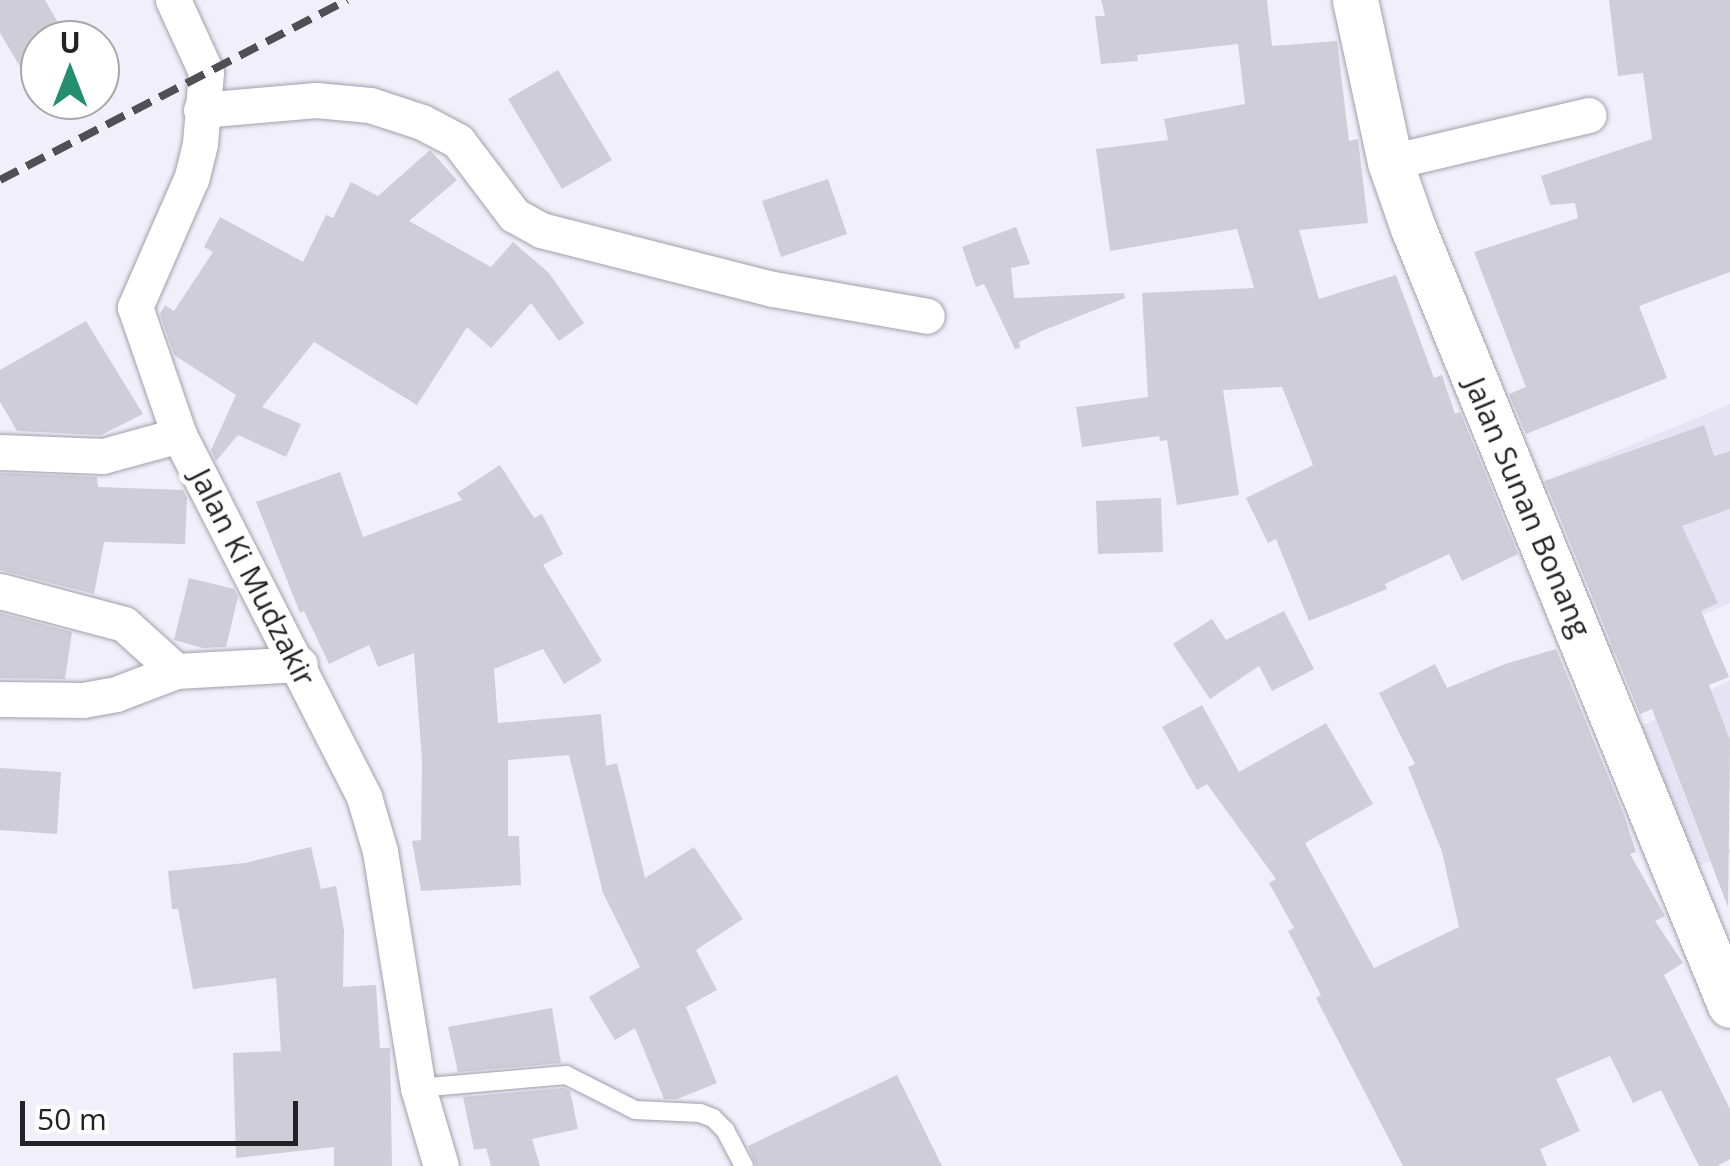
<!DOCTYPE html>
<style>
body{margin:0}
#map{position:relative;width:1730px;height:1166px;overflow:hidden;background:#f1effa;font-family:"Open Sans",sans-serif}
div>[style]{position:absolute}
.built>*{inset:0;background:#e6e3f5}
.building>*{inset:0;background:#cfcdd8}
.roads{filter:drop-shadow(0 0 2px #a2a0aa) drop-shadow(0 0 2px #a2a0aa)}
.service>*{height:18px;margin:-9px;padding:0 9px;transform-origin:9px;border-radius:9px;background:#fff}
.minor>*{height:35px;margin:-17.5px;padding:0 17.5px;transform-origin:17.5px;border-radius:17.5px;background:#fff}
.tertiary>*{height:45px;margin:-22.5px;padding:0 22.5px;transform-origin:22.5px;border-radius:22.5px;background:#fff}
.rail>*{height:8px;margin-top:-4px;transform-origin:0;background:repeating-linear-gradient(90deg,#504f54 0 20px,transparent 0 30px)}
span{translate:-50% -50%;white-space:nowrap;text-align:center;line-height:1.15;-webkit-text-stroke:10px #fff;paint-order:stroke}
.street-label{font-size:30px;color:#232226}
.north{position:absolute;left:20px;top:20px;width:100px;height:100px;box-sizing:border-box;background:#fff;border:2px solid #a7a7a8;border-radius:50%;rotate:0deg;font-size:28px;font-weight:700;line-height:40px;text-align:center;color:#232226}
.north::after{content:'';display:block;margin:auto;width:35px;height:45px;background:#238f6e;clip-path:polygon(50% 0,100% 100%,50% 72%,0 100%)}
.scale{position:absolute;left:20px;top:1101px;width:278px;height:45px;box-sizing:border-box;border:5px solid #232226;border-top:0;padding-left:12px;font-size:30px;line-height:35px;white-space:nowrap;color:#232226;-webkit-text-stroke:8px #fff;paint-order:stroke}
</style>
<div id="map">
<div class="built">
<i style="clip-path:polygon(evenodd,1730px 404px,1730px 454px,1728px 451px,1634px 484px,1653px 536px,1730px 509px,1730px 603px,1607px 656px,1538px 484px,1730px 404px,1703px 425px,1712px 452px,1627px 452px,1628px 451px,1703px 425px,1730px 404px,1577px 480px,1641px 631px,1610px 644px,1545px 494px,1577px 480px)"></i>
<i style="clip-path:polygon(1730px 680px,1730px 740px,1716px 704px,1658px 726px,1708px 857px,1730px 849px,1730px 853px,1698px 866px,1642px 726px)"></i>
</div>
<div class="building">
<i style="clip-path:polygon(0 0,45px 0,68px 40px,40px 40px,40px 100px,0 33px)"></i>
<i style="clip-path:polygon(1101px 0,1267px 0,1272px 46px,1337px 41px,1349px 141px,1358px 139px,1368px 223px,1299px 230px,1319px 299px,1396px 275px,1434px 378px,1442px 375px,1455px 414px,1460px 412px,1518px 554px,1462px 581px,1449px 554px,1385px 584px,1387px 589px,1309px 621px,1276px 539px,1268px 543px,1246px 498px,1313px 465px,1282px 387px,1223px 390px,1239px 495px,1177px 505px,1167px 440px,1160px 441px,1159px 436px,1082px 447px,1076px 407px,1148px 397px,1142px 293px,1254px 288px,1237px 229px,1110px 251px,1096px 149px,1168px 140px,1164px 119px,1245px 104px,1238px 44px,1137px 55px,1138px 61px,1101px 64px,1095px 16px,1105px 16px)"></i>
<i style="clip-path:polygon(1609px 0,1730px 0,1730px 272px,1639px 306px,1667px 378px,1526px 434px,1509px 394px,1526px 387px,1474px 252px,1578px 218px,1575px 203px,1550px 205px,1541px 176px,1652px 139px,1643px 73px,1618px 76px)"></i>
<i style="clip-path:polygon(558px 70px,612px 160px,562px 189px,508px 99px)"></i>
<i style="clip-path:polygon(430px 150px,457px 180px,409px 221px,491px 267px,513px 242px,549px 273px,584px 323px,559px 341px,531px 303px,491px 348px,467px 327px,417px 405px,314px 342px,262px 407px,301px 424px,286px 457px,238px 435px,216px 461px,211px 450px,236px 395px,174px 355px,160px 314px,165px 305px,174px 311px,213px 252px,204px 247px,220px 217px,303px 262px,326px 215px,333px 218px,351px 182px,378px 196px)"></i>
<i style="clip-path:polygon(828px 179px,847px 234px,781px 257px,762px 201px)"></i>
<i style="clip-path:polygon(1016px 227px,1030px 264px,1011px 268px,1014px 298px,1124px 293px,1125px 298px,1042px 331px,1019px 342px,1020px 348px,1015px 349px,984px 284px,976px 287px,962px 247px)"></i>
<i style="clip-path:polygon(86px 321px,143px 414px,101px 435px,17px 431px,0 402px,0 370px)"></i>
<i style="clip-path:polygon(1704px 425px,1714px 456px,1730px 451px,1730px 509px,1682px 526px,1718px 603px,1701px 611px,1729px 677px,1709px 685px,1730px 740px,1728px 907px,1652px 709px,1640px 714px,1545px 481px)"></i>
<i style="clip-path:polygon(500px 465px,534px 518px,542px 514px,563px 554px,543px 565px,602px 661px,564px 684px,543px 649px,494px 669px,498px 723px,601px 714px,606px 766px,617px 763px,645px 878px,694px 847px,743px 919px,696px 950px,717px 990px,686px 1007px,717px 1083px,677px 1099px,664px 1099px,635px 1028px,615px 1040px,589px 997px,640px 967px,603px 893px,569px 755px,508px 760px,508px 836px,519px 836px,521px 885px,421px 891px,412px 841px,421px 840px,422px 761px,414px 653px,378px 667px,369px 645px,329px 664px,304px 611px,300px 613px,256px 502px,340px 472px,363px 537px,462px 500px,457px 493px)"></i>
<i style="clip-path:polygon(0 473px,97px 477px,98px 487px,183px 490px,187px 498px,185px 544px,104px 542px,94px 594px,0 570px)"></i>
<i style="clip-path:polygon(1161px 498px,1163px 552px,1098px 554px,1096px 501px)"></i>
<i style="clip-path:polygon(189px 578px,234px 589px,238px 597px,226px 647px,203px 648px,174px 640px)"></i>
<i style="clip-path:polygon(1284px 611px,1314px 669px,1272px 691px,1259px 666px,1210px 699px,1173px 644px,1212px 619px,1226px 640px)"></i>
<i style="clip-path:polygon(0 613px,72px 632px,65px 679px,0 678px)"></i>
<i style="clip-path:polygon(1556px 649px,1624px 815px,1636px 852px,1630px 854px,1665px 916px,1655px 921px,1683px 963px,1664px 975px,1730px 1109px,1730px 1159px,1717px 1166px,1699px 1166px,1661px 1090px,1633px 1103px,1610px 1056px,1556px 1079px,1580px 1131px,1540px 1149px,1547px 1166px,1403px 1166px,1316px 998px,1321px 995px,1288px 931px,1294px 928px,1269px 883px,1276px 879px,1207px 784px,1197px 790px,1162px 727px,1202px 705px,1239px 772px,1326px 723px,1373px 804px,1305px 843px,1374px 968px,1459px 927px,1442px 852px,1408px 767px,1415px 764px,1379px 693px,1435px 664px,1447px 688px,1505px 664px)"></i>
<i style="clip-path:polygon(0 768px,61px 772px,57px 834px,0 830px)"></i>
<i style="clip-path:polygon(311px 847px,321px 889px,336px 886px,344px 930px,343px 987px,376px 985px,380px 1048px,390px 1048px,392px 1166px,334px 1166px,334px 1147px,236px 1158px,233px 1053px,281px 1051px,276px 978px,193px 989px,178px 909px,172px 909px,168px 871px,245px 863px)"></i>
<i style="clip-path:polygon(552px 1008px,561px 1063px,458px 1072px,448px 1027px)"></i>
<i style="clip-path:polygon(897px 1075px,942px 1166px,756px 1166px,748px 1146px)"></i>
<i style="clip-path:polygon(564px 1088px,570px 1091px,578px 1129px,532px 1139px,540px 1166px,491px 1166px,486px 1148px,474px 1150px,463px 1097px)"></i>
</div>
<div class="roads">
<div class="service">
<i style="left:418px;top:1088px;width:149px;rotate:-5deg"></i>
<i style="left:566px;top:1075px;width:77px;rotate:26.9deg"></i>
<i style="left:635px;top:1110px;width:65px;rotate:2.6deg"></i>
<i style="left:700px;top:1113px;width:14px;rotate:21deg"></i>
<i style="left:713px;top:1118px;width:17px;rotate:45deg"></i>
<i style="left:725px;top:1130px;width:41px;rotate:62.2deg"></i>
</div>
<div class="minor">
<i style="left:173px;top:0;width:79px;rotate:65.4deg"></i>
<i style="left:206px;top:72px;width:72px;rotate:94.8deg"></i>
<i style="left:200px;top:144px;width:36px;rotate:104deg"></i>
<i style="left:191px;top:179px;width:140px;rotate:113.6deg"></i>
<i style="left:135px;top:307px;width:135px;rotate:71deg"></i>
<i style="left:179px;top:435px;width:407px;rotate:62.9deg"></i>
<i style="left:364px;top:797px;width:56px;rotate:73.5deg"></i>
<i style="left:380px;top:851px;width:240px;rotate:80.9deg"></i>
<i style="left:418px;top:1088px;width:81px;rotate:73.6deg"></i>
<i style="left:201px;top:110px;width:115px;rotate:-5deg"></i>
<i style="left:316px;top:100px;width:54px;rotate:5.3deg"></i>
<i style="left:370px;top:105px;width:55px;rotate:18.1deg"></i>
<i style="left:422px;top:122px;width:41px;rotate:27.8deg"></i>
<i style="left:458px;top:141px;width:93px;rotate:52.9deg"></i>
<i style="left:514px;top:215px;width:31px;rotate:29deg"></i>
<i style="left:541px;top:230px;width:239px;rotate:14.3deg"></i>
<i style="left:773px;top:289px;width:156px;rotate:9.9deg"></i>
<i style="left:1390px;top:162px;width:204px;rotate:-13.3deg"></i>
<i style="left:0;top:452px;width:103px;rotate:2.2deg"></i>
<i style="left:103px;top:456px;width:79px;rotate:-15.4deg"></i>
<i style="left:0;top:591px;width:128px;rotate:14.9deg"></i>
<i style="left:124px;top:624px;width:70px;rotate:42.1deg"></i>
<i style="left:0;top:699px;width:83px;rotate:0.7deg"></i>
<i style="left:83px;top:700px;width:34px;rotate:-10deg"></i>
<i style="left:116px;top:694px;width:64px;rotate:-21deg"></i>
<i style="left:176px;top:671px;width:124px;rotate:-3.2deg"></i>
</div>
<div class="tertiary">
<i style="left:1355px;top:0;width:166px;rotate:77.8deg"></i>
<i style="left:1390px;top:162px;width:70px;rotate:70.8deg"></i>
<i style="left:1413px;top:228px;width:839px;rotate:67.81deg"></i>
</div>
</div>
<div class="rail">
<i style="left:0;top:180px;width:391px;rotate:-27.4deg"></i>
</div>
<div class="street-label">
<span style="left:1528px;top:507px;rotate:67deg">Jalan Sunan Bonang</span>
<span style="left:253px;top:577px;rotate:63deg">Jalan Ki Mudzakir</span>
</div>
<div class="north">U</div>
<div class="scale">50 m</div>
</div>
